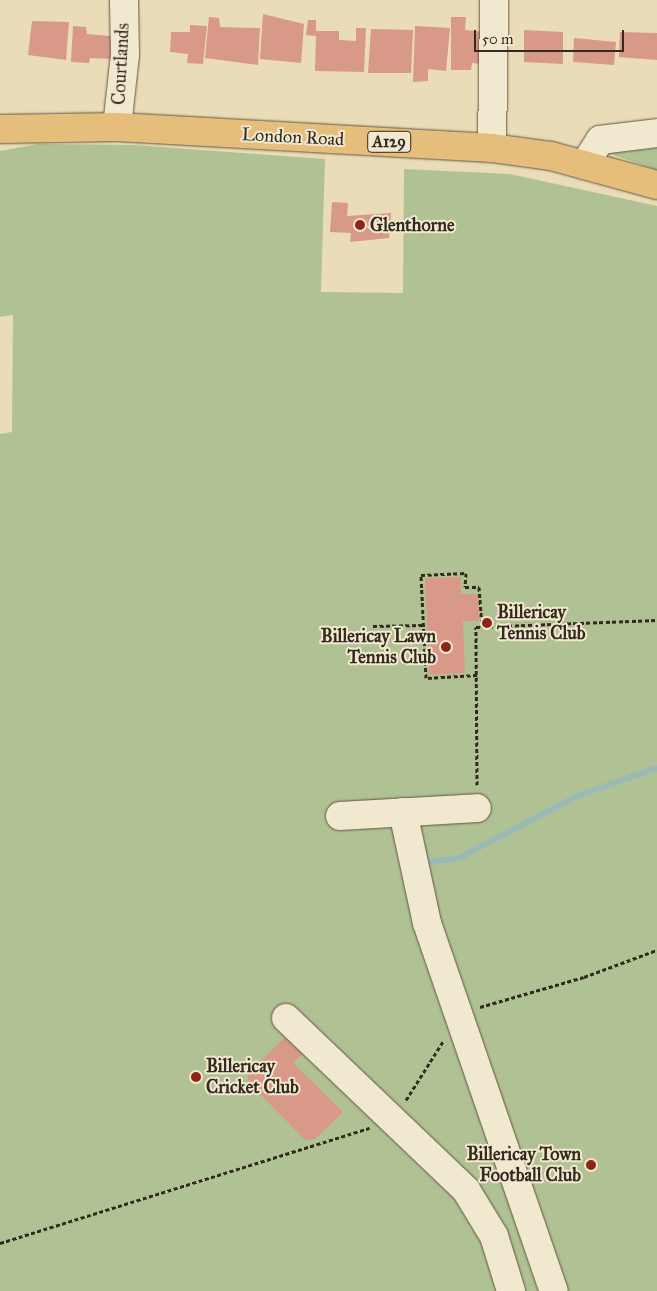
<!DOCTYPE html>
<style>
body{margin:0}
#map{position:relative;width:657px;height:1291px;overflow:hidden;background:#eadcb6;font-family:"IM FELL Great Primer",serif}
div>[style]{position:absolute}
.green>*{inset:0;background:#b0c293}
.stream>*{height:6px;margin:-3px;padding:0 3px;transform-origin:3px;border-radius:3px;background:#9bb9b7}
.building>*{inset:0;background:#d89988}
.path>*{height:3px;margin-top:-1.5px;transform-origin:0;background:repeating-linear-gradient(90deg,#34291e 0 4px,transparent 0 6.5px)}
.roads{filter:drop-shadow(0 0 1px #625644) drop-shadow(0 0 1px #625644)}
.minor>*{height:28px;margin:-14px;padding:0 14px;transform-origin:14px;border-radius:14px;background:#f1e8d0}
.major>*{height:28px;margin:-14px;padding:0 14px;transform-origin:14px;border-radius:14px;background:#e5be7b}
.dots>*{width:14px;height:14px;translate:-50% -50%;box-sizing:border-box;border:2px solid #f1e8d0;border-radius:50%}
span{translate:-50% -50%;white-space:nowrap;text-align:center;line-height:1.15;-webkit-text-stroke:4px #f1e8d0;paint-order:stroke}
.shield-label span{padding:1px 4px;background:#f1e8d0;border:1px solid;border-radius:4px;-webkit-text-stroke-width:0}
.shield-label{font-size:16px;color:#34291e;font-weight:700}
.street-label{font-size:18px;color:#34291e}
.poi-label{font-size:18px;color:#34291e;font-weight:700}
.left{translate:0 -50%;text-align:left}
.right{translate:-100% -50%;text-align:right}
.scale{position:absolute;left:474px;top:30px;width:150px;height:22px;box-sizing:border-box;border:2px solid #34291e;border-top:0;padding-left:6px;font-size:15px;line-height:18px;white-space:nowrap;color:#34291e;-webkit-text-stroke:4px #f1e8d0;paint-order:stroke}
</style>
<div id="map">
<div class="green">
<i style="clip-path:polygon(657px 133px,657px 170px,593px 148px)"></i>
<i style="clip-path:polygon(38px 144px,134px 145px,325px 159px,321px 292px,403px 293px,404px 169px,510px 174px,657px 206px,657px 1291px,0 1291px,0 434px,12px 432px,13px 315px,0 317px,0 151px)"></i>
</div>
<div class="stream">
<i style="left:431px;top:862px;width:28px;rotate:-8deg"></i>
<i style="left:459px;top:858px;width:133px;rotate:-27.7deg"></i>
<i style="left:577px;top:796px;width:85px;rotate:-19.3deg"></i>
</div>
<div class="building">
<i style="clip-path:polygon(263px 14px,304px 24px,301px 63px,260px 59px)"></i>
<i style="clip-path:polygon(209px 17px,219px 18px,220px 27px,260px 28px,258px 65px,205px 58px)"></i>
<i style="clip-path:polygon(451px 17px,466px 17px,465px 30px,485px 32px,484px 64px,472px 63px,471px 70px,451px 70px)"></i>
<i style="clip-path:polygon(308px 20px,316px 20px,316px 31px,339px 31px,339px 40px,356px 41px,356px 28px,366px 28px,364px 72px,315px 71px,316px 36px,306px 35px)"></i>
<i style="clip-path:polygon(32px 21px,69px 22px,66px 60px,28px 55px)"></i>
<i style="clip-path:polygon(190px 25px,207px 26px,203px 64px,187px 63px,188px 54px,170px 52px,171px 32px,190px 32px)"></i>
<i style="clip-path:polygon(73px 26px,86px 27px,87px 34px,121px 37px,121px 53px,111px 53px,111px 59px,90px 58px,89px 63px,71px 62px)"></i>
<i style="clip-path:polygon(415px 26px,450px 28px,446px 71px,428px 69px,428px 81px,413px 82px)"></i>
<i style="clip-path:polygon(371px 29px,413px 30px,411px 73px,368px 73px)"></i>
<i style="clip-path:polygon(524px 30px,563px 32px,563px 64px,524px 62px)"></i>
<i style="clip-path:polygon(620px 32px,657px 33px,657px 60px,619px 57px)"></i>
<i style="clip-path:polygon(574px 38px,616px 42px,614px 65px,573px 62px)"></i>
<i style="clip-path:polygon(332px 202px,348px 203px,347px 216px,391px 213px,389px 238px,350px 242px,351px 233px,330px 232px)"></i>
<i style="clip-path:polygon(461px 577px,461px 594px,478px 594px,479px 621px,463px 621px,465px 673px,429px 675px,425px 578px)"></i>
<i style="clip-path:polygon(285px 1037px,302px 1055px,293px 1063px,343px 1112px,315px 1139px,305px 1140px,250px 1084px,247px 1075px)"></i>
</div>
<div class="path">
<i style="left:373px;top:626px;width:50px;rotate:-1.1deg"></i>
<i style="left:477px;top:675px;width:51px;rotate:176.6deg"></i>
<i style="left:426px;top:678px;width:103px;rotate:-92.8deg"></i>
<i style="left:421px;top:575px;width:45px;rotate:-2.5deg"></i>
<i style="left:466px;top:573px;width:14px;rotate:94deg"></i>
<i style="left:465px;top:587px;width:14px"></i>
<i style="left:479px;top:587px;width:40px;rotate:85.7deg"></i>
<i style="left:477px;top:785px;width:158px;rotate:-90.4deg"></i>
<i style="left:476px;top:627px;width:181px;rotate:-2.2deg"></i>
<i style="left:480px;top:1007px;width:108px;rotate:-16.1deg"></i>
<i style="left:584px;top:977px;width:78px;rotate:-20.3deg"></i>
<i style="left:406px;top:1100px;width:71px;rotate:-57.7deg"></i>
<i style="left:0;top:1243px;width:387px;rotate:-17.3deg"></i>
</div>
<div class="roads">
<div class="minor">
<i style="left:117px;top:127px;width:73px;rotate:-83.7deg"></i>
<i style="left:125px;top:54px;width:54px;rotate:-91.1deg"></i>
<i style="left:492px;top:148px;width:148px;rotate:-89.2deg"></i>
<i style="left:584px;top:165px;width:30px;rotate:-57deg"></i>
<i style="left:600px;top:140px;width:57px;rotate:-7deg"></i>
<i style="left:403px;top:812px;width:114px;rotate:77.8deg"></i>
<i style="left:427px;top:923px;width:389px;rotate:71deg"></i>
<i style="left:340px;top:816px;width:137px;rotate:-3.3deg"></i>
<i style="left:286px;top:1018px;width:249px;rotate:43.7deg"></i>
<i style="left:466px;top:1190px;width:54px;rotate:58.7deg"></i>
<i style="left:494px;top:1236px;width:58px;rotate:72.8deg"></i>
</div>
<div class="major">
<i style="left:0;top:129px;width:117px;rotate:-1deg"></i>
<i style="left:117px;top:127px;width:376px;rotate:3.2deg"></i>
<i style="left:492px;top:148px;width:60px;rotate:7.7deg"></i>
<i style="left:551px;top:156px;width:110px;rotate:15.3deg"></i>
</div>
</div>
<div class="dots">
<i style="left:360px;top:225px;background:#8f2418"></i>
<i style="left:487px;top:623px;background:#8f2418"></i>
<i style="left:446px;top:647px;background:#8f2418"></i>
<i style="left:196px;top:1077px;background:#8f2418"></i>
<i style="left:591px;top:1165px;background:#8f2418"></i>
</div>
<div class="shield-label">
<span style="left:389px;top:142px">A129</span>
</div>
<div class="street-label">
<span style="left:121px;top:64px;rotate:-87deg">Courtlands</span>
<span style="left:293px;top:137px;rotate:3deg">London Road</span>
</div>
<div class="poi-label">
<span class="left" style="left:370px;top:225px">Glenthorne</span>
<span class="left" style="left:497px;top:623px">Billericay<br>Tennis Club</span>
<span class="right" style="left:436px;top:647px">Billericay Lawn<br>Tennis Club</span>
<span class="left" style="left:206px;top:1077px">Billericay<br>Cricket Club</span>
<span class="right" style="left:581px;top:1165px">Billericay Town<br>Football Club</span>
</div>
<div class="scale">50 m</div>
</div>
